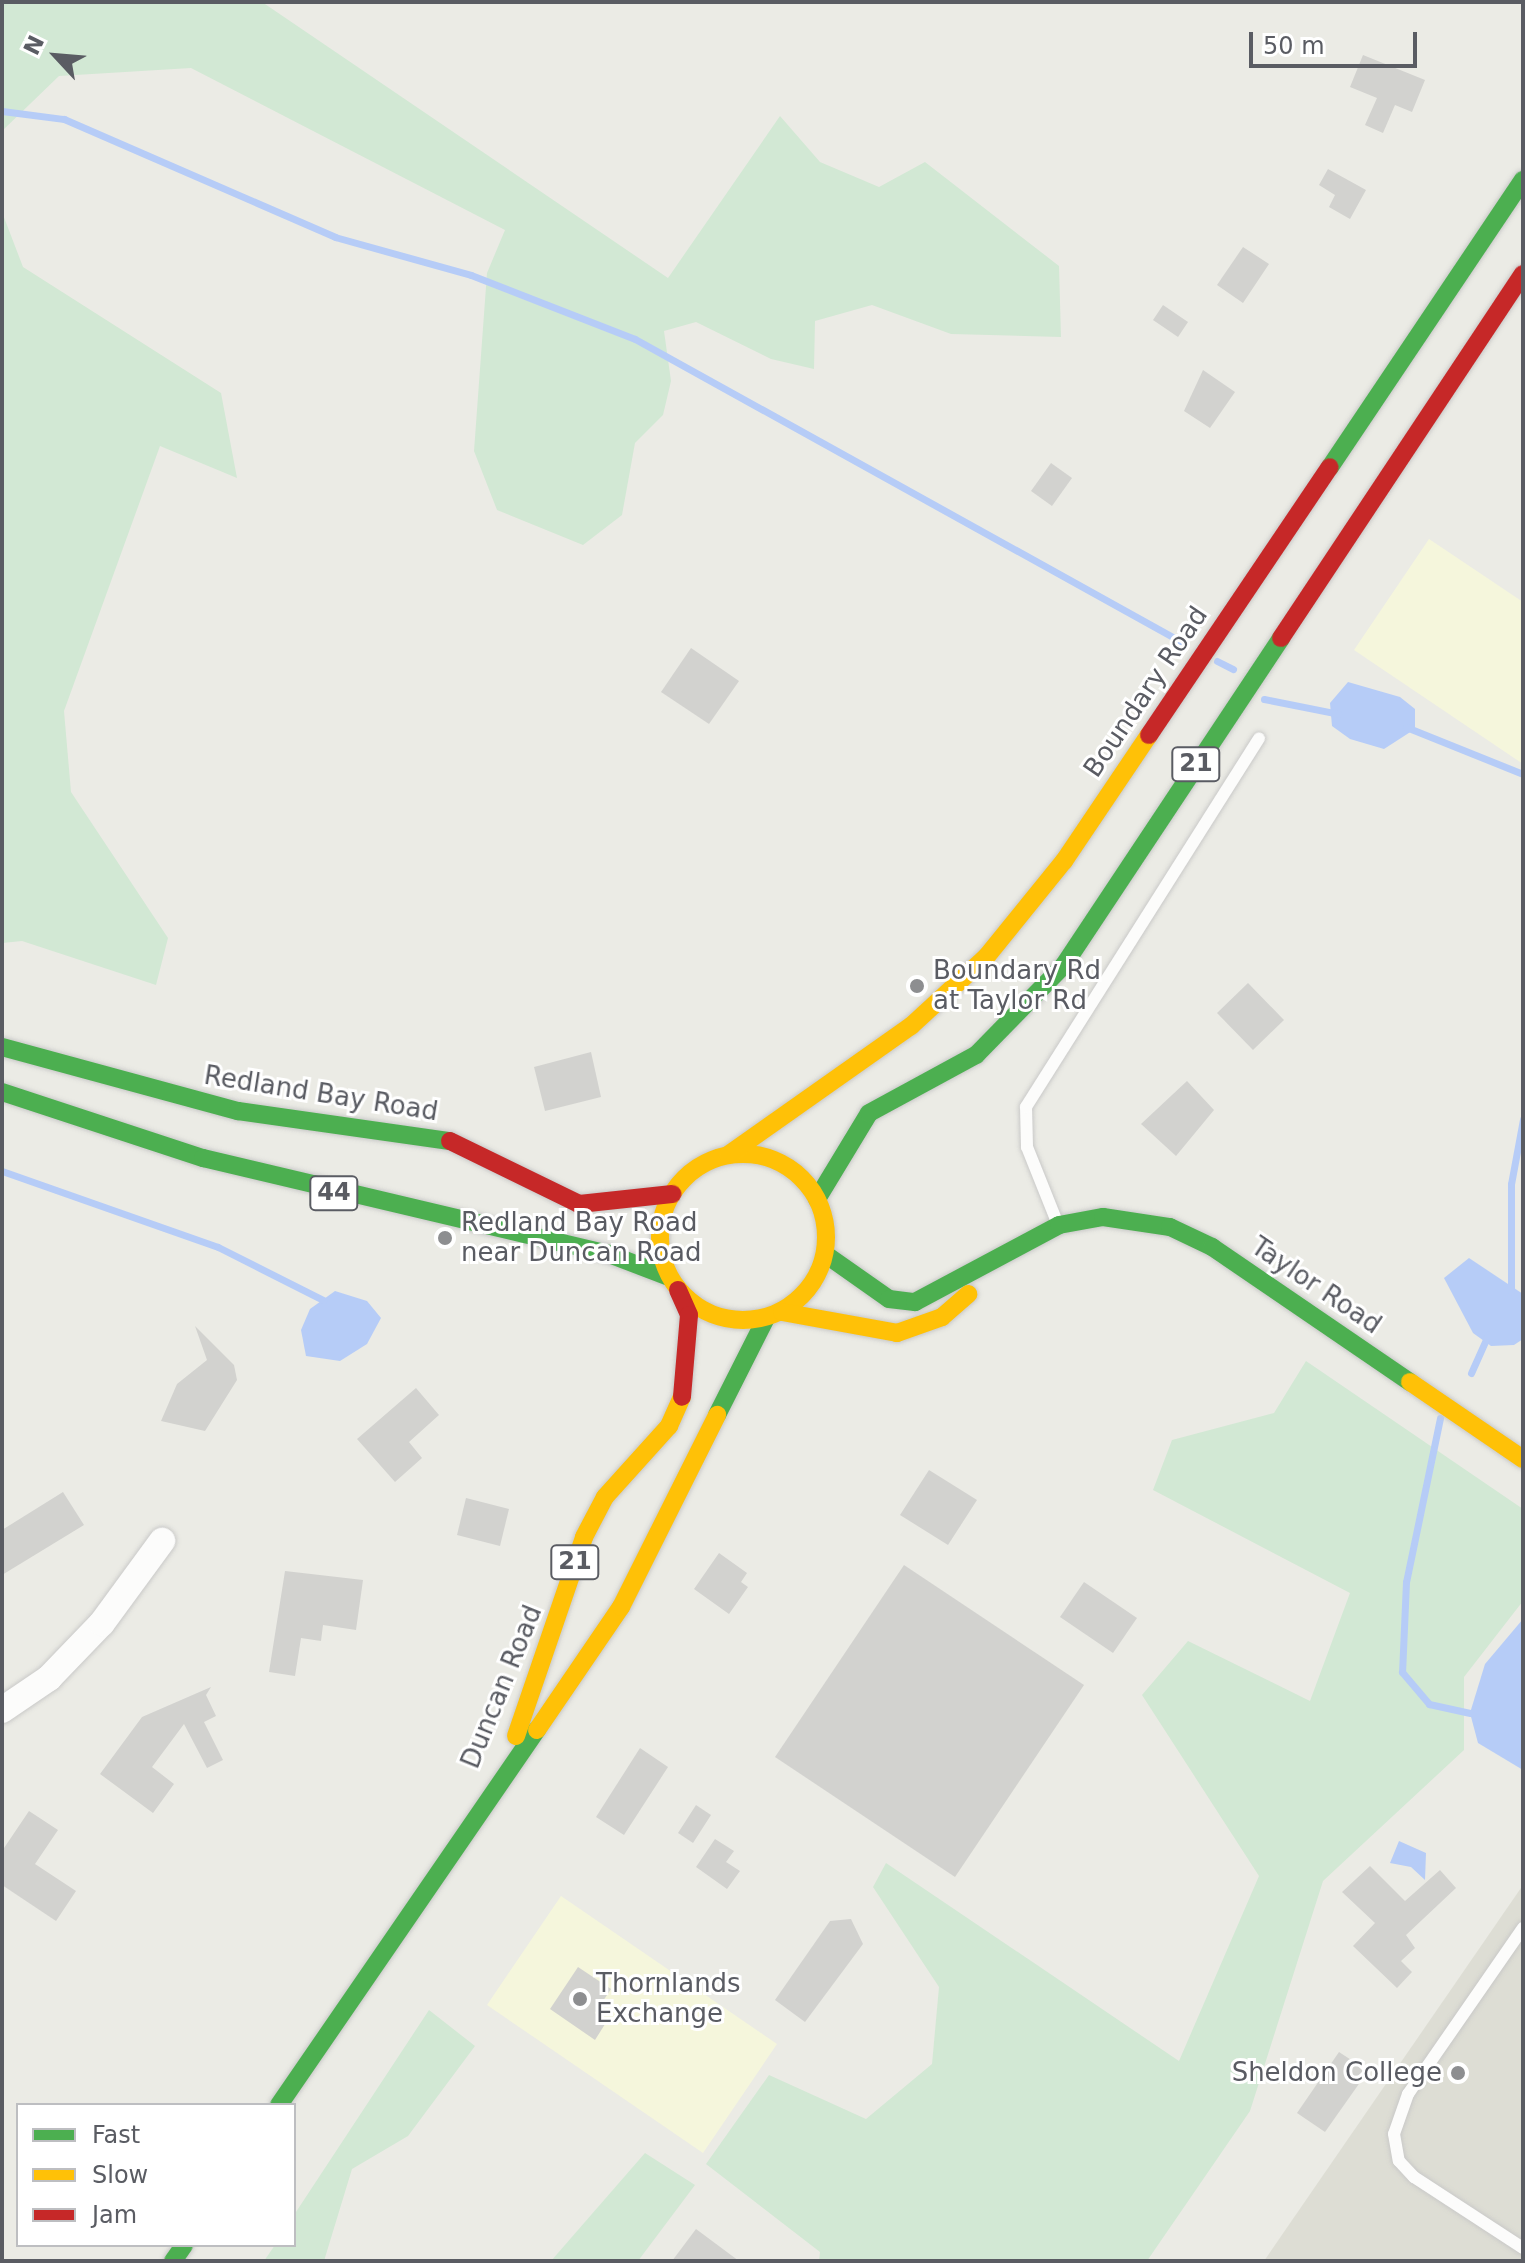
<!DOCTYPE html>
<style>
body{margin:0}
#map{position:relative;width:1525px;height:2263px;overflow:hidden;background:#ebebe5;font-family:"DejaVu Sans",sans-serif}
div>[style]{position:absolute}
.commercial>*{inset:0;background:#f5f6dc}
.education>*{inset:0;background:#ddddd4}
.green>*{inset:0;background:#d2e8d4}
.water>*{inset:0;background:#b6ccf7}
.stream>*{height:7px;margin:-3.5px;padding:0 3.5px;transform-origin:3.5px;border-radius:3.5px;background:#b6ccf7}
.building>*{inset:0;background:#d2d2cf}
.roads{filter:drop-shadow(0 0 2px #c9c9c8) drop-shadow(0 0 2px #c9c9c8)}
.lane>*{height:12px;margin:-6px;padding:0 6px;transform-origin:6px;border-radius:6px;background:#fcfcfb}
.street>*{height:26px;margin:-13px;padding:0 13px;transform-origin:13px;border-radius:13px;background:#fcfcfb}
.fast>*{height:18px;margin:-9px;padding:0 9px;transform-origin:9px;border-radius:9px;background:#4caf50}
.slow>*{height:18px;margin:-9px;padding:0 9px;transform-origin:9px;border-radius:9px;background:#ffc107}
.slow>.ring{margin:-9px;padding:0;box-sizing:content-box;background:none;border:18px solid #ffc107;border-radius:50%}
.jam>*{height:18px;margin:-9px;padding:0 9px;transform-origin:9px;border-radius:9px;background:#c62828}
.dots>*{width:22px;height:22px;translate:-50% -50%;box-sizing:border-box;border:4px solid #fff;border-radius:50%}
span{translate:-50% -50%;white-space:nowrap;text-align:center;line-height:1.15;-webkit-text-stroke:6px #fff;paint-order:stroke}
.shield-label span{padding:2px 6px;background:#fff;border:2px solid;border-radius:6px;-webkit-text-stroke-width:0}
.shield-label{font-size:24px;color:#5a5c63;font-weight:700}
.street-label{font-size:26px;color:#5a5c63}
.poi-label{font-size:26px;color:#5a5c63}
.left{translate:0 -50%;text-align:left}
.right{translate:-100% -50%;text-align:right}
.frame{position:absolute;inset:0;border:4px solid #5a5c63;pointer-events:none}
.legend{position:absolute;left:16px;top:2103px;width:280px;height:144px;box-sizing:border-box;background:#fff;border:2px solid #bdbec1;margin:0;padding:10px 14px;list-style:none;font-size:24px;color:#5a5c63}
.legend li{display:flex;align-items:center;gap:16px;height:40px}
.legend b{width:40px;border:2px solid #bdbec1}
.north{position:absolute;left:16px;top:16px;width:80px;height:80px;-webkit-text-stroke:6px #fff;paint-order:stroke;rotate:296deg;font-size:22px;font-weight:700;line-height:32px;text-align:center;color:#5a5c63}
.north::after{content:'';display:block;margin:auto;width:28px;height:36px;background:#5a5c63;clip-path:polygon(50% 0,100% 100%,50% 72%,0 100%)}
.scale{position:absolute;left:1249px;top:32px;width:168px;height:36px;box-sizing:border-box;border:4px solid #5a5c63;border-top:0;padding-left:10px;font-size:24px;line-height:28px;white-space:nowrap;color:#5a5c63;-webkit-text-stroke:6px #fff;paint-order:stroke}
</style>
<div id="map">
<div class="commercial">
<i style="clip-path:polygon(1429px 539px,1523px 602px,1523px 764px,1354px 650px)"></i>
<i style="clip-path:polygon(561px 1896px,777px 2044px,703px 2153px,487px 2005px)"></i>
</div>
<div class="education">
<i style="clip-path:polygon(1523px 1885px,1523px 2261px,1264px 2261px)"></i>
</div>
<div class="green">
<i style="clip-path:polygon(2px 2px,262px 2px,668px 278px,780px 116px,820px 162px,879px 187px,925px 162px,1059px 266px,1061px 337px,951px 334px,872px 305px,815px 321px,814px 369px,771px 359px,696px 322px,664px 331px,671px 381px,663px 415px,635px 443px,622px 515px,583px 545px,497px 510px,474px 451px,487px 273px,505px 230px,191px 68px,59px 76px,2px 131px)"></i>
<i style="clip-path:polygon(2px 212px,23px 267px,221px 393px,237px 478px,160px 446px,64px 711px,71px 792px,168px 938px,156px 985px,22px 941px,2px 943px)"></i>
<i style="clip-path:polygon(1306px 1361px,1523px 1509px,1523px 1601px,1464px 1677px,1464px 1750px,1323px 1881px,1250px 2111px,1147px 2261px,819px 2261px,820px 2252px,706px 2164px,769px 2075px,866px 2119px,932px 2064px,939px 1987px,873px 1887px,886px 1863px,1179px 2061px,1259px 1876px,1142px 1695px,1188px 1641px,1310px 1701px,1350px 1593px,1153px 1490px,1172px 1440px,1274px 1413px)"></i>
<i style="clip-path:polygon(429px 2010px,475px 2046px,408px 2136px,352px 2169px,324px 2261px,264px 2261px,275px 2245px,294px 2245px,294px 2215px)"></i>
<i style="clip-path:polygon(645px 2153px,695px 2185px,638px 2261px,551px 2261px)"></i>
</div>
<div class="water">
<i style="clip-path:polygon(1348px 682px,1400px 697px,1415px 709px,1415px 729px,1384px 749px,1350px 739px,1332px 726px,1330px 703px)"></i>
<i style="clip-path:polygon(1469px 1258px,1523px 1294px,1523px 1339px,1514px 1345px,1491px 1346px,1473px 1333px,1444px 1278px)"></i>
<i style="clip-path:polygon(335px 1291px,367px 1301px,381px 1318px,367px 1344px,340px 1361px,306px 1356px,301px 1330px,310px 1309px)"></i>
<i style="clip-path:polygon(1523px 1619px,1523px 1770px,1478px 1743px,1470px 1713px,1485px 1664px)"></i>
<i style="clip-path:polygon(1399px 1841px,1426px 1853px,1425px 1880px,1411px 1867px,1390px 1863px)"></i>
</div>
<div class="stream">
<i style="left:2px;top:111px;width:63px;rotate:7.4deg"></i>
<i style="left:64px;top:119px;width:296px;rotate:23.5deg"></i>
<i style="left:335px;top:237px;width:141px;rotate:15.6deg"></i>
<i style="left:471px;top:275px;width:176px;rotate:21.3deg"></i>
<i style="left:635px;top:339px;width:623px;rotate:28.99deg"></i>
<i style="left:1217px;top:661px;width:18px;rotate:27deg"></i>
<i style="left:1264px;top:699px;width:76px;rotate:11.3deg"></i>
<i style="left:1406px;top:727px;width:126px;rotate:21.9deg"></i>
<i style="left:2px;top:1171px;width:229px;rotate:19.4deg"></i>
<i style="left:218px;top:1247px;width:118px;rotate:26.8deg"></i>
<i style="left:1511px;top:1292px;width:108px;rotate:-90deg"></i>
<i style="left:1511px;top:1184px;width:66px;rotate:-79.5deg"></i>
<i style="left:1471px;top:1373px;width:42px;rotate:-65.9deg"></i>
<i style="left:1440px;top:1418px;width:167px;rotate:101.7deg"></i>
<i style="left:1406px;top:1582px;width:90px;rotate:92.5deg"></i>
<i style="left:1402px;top:1672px;width:42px;rotate:49.8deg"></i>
<i style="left:1429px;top:1704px;width:42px;rotate:12.4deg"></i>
</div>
<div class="building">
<i style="clip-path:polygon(1363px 55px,1425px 80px,1412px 112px,1395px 105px,1383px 133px,1365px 125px,1377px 98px,1350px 87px)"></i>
<i style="clip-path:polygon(1328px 169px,1366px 190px,1350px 219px,1329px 207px,1335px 195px,1319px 185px)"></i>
<i style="clip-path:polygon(1243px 247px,1269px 264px,1243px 303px,1217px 285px)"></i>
<i style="clip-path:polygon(1163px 305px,1188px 322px,1178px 337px,1153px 320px)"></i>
<i style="clip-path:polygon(1203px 370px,1235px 392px,1210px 428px,1184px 411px)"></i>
<i style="clip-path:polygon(1051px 463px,1072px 478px,1052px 506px,1031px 491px)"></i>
<i style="clip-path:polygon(691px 648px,739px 681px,709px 724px,661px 692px)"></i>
<i style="clip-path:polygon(1248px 983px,1284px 1020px,1253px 1050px,1217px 1013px)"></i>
<i style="clip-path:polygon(591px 1052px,601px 1097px,545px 1111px,534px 1067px)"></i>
<i style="clip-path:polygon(1187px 1081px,1214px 1110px,1176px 1156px,1141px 1124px)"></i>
<i style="clip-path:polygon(195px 1326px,234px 1365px,237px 1380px,205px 1431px,161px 1421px,177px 1384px,207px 1360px)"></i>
<i style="clip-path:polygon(416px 1388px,439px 1415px,409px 1442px,422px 1458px,395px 1482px,357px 1439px)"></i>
<i style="clip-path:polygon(929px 1470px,977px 1500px,948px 1545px,900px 1515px)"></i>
<i style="clip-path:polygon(63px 1492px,84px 1525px,2px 1575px,2px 1530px)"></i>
<i style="clip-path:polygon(466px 1498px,509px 1509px,500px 1546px,457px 1535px)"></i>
<i style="clip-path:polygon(719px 1553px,747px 1573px,741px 1582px,748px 1587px,729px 1614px,694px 1589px)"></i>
<i style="clip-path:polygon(904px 1565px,1084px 1685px,955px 1877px,775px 1757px)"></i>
<i style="clip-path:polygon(285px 1571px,363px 1580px,356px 1630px,323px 1625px,321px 1641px,301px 1638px,295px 1676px,269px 1672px)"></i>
<i style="clip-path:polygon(1084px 1582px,1137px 1618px,1113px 1653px,1060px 1617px)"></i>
<i style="clip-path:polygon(211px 1687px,206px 1695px,216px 1716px,204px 1722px,223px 1760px,207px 1768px,184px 1724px,152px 1767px,174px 1784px,153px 1813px,100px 1774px,142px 1717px)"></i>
<i style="clip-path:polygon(640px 1748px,668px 1767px,624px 1835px,596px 1817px)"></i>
<i style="clip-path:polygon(696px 1805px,711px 1815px,693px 1843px,678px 1833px)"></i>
<i style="clip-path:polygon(29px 1811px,58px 1830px,35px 1864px,76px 1891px,56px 1921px,2px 1885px,2px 1851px)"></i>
<i style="clip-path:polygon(715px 1839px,734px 1851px,726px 1862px,740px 1871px,727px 1889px,696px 1867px)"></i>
<i style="clip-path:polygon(1370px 1866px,1405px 1901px,1440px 1870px,1456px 1888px,1406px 1935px,1415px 1948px,1401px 1961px,1412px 1972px,1397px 1988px,1353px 1946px,1375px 1923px,1342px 1892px)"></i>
<i style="clip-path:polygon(851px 1919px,863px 1944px,805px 2022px,775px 2000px,830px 1921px)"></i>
<i style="clip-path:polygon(578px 1967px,611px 1989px,595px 2013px,607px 2021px,595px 2040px,550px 2009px)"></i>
<i style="clip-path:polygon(1339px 2052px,1368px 2071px,1325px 2132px,1297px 2113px)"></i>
<i style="clip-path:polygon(696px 2229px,739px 2261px,672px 2261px)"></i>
</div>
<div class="roads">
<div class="lane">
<i style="left:1057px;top:1222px;width:81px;rotate:-111.8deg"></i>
<i style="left:1027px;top:1147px;width:40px;rotate:-91.4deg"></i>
<i style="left:1026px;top:1107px;width:436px;rotate:-57.7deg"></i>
<i style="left:1523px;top:1928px;width:202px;rotate:124.7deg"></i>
<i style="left:1408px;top:2094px;width:42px;rotate:109.3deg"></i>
<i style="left:1394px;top:2134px;width:27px;rotate:80deg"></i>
<i style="left:1399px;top:2161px;width:22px;rotate:47deg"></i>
<i style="left:1414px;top:2177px;width:130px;rotate:33.1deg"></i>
</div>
<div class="street">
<i style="left:2px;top:1710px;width:57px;rotate:-34.2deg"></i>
<i style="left:49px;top:1678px;width:76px;rotate:-46.1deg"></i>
<i style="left:102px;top:1623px;width:102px;rotate:-53.8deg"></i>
</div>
<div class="fast">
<i style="left:1330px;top:467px;width:346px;rotate:-56.1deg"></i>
<i style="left:2px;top:1047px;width:245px;rotate:15.2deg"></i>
<i style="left:238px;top:1111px;width:214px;rotate:8.1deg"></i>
<i style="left:2px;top:1092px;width:212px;rotate:18.2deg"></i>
<i style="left:203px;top:1158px;width:417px;rotate:13.3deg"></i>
<i style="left:609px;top:1254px;width:64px;rotate:21deg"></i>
<i style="left:817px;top:1199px;width:100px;rotate:-58.8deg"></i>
<i style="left:869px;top:1113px;width:122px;rotate:-28.5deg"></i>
<i style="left:976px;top:1055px;width:126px;rotate:-45.6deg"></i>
<i style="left:1064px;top:965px;width:392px;rotate:-56.4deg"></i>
<i style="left:825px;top:1254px;width:78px;rotate:35.1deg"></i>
<i style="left:889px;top:1299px;width:26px;rotate:7deg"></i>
<i style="left:915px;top:1302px;width:163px;rotate:-28.1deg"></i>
<i style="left:1059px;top:1225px;width:45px;rotate:-10.3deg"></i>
<i style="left:1103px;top:1217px;width:68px;rotate:8.5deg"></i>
<i style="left:1170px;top:1227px;width:47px;rotate:25.5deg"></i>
<i style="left:1212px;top:1247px;width:240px;rotate:34.3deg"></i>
<i style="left:717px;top:1415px;width:109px;rotate:-63.2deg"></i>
<i style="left:279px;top:2105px;width:455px;rotate:-55.5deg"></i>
<i style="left:173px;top:2261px;width:19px;rotate:-55deg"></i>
</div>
<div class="slow">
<i class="ring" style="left:660px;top:1154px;width:148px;height:148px"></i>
<i style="left:728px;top:1155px;width:224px;rotate:-35.2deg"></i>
<i style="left:911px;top:1026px;width:103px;rotate:-42.6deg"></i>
<i style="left:987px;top:956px;width:122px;rotate:-51deg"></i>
<i style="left:1064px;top:861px;width:152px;rotate:-56deg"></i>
<i style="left:782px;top:1312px;width:117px;rotate:10.3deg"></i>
<i style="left:897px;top:1333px;width:48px;rotate:-19.6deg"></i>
<i style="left:942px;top:1317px;width:35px;rotate:-41deg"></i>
<i style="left:1410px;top:1382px;width:137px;rotate:34.3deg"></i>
<i style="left:537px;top:1730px;width:149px;rotate:-55.7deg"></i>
<i style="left:621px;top:1607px;width:215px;rotate:-63.4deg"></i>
<i style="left:516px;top:1736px;width:210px;rotate:-71.1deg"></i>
<i style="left:584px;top:1537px;width:45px;rotate:-62.3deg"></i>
<i style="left:605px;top:1497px;width:96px;rotate:-48deg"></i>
<i style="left:669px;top:1426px;width:32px;rotate:-66deg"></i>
</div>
<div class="jam">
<i style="left:1281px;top:638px;width:437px;rotate:-56.4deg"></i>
<i style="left:1149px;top:735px;width:323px;rotate:-56deg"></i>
<i style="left:450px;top:1141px;width:144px;rotate:26deg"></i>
<i style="left:579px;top:1204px;width:94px;rotate:-6.1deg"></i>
<i style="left:678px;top:1290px;width:27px;rotate:66deg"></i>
<i style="left:689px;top:1315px;width:82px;rotate:94.9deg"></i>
</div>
</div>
<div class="dots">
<i style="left:917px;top:986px;background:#8d8e90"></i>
<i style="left:445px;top:1238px;background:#8d8e90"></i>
<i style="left:580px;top:1999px;background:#8d8e90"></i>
<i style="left:1458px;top:2073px;background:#8d8e90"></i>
</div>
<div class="shield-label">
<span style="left:1196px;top:764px">21</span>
<span style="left:334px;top:1193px">44</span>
<span style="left:575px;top:1562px">21</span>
</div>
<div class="street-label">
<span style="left:1146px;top:692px;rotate:-56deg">Boundary Road</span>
<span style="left:321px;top:1094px;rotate:9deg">Redland Bay Road</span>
<span style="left:1316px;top:1286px;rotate:34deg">Taylor Road</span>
<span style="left:502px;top:1687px;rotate:-68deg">Duncan Road</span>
</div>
<div class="poi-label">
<span class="left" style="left:933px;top:986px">Boundary Rd<br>at Taylor Rd</span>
<span class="left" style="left:461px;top:1238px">Redland Bay Road<br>near Duncan Road</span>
<span class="left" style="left:596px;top:1999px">Thornlands<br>Exchange</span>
<span class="right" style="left:1442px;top:2073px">Sheldon College</span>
</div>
<div class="frame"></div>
<ul class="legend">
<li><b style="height:10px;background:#4caf50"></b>Fast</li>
<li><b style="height:10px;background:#ffc107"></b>Slow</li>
<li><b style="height:10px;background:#c62828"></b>Jam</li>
</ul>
<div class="north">N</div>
<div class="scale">50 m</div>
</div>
